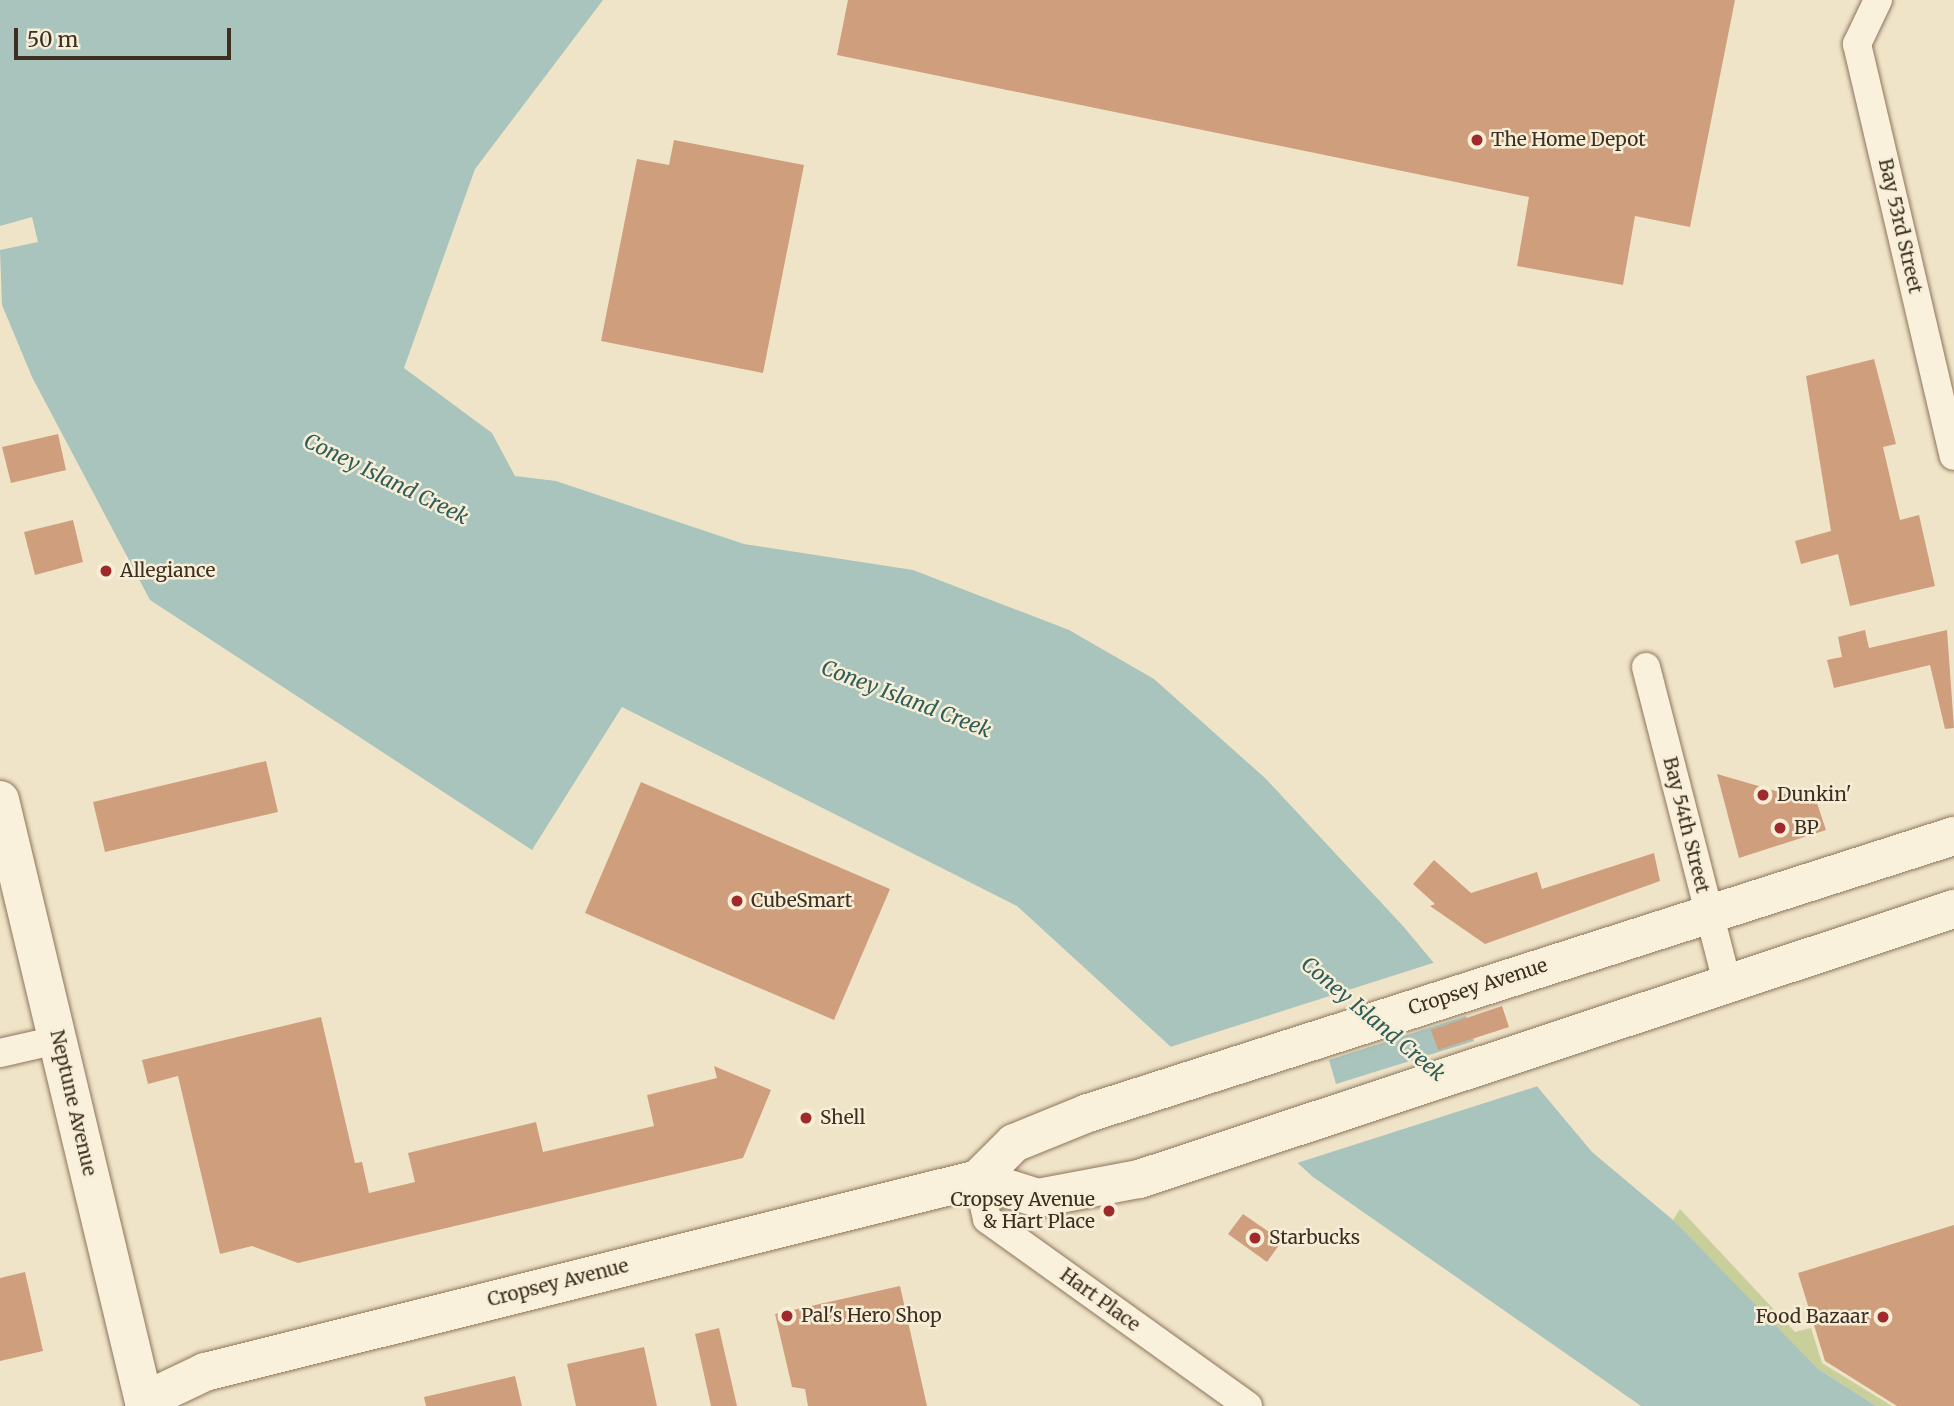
<!DOCTYPE html>
<style>
body{margin:0}
#map{position:relative;width:1954px;height:1406px;overflow:hidden;background:#f0e4c8;font-family:Merriweather,serif}
div>[style]{position:absolute}
.green>*{inset:0;background:#c9cf9b}
.water>*{inset:0;background:#a9c4bc}
.pier>*{inset:0;background:#f0e4c8}
.building>*{inset:0;background:#cf9f7d}
.roads{filter:drop-shadow(0 0 2px #8d765c) drop-shadow(0 0 2px #8d765c)}
.minor>*{height:28px;margin:-14px;padding:0 14px;transform-origin:14px;border-radius:14px;background:#faf1dc}
.secondary>*{height:38px;margin:-19px;padding:0 19px;transform-origin:19px;border-radius:19px;background:#faf1dc}
.dots>*{width:19px;height:19px;translate:-50% -50%;box-sizing:border-box;border:4px solid #f7eed8;border-radius:50%}
span{translate:-50% -50%;white-space:nowrap;text-align:center;line-height:1.15;-webkit-text-stroke:5px #f7eed8;paint-order:stroke}
.poi-label{font-size:19px;color:#3d2e20}
.left{translate:0 -50%;text-align:left}
.right{translate:-100% -50%;text-align:right}
.street-label{font-size:19px;color:#3d2e20}
.water-label{font-size:21px;color:#2f5d5a;font-style:italic}
.scale{position:absolute;left:14px;top:28px;width:217px;height:32px;box-sizing:border-box;border:4px solid #3d2e20;border-top:0;padding-left:9px;font-size:21px;line-height:24px;white-space:nowrap;color:#3d2e20;-webkit-text-stroke:5px #f7eed8;paint-order:stroke}
</style>
<div id="map">
<div class="green">
<i style="clip-path:polygon(1680px 1209px,1795px 1332px,1811px 1328px,1822px 1363px,1892px 1406px,1876px 1406px,1818px 1369px,1755px 1311px,1673px 1220px)"></i>
</div>
<div class="water">
<i style="clip-path:polygon(0 0,603px 0,475px 169px,404px 368px,492px 433px,515px 476px,556px 481px,744px 544px,913px 570px,1069px 630px,1154px 679px,1265px 778px,1403px 926px,1592px 1152px,1673px 1220px,1818px 1369px,1876px 1406px,1641px 1406px,1313px 1177px,1017px 906px,622px 707px,532px 850px,150px 600px,32px 377px,2px 305px,0 250px,38px 242px,32px 217px,0 226px)"></i>
</div>
<div class="pier">
<i style="clip-path:polygon(evenodd,1436px 962px,1538px 1086px,1294px 1164px,1167px 1048px,1436px 962px,1466px 1016px,1474px 1041px,1336px 1084px,1329px 1060px,1466px 1016px)"></i>
</div>
<div class="building">
<i style="clip-path:polygon(848px 0,1735px 0,1690px 227px,1635px 216px,1623px 285px,1517px 266px,1529px 197px,837px 55px)"></i>
<i style="clip-path:polygon(674px 140px,804px 165px,763px 373px,601px 341px,637px 159px,669px 165px)"></i>
<i style="clip-path:polygon(1874px 359px,1896px 444px,1883px 447px,1900px 520px,1919px 515px,1935px 586px,1850px 606px,1838px 554px,1801px 564px,1795px 541px,1831px 531px,1806px 376px)"></i>
<i style="clip-path:polygon(58px 434px,66px 470px,11px 483px,2px 447px)"></i>
<i style="clip-path:polygon(73px 520px,83px 562px,35px 575px,24px 532px)"></i>
<i style="clip-path:polygon(1865px 630px,1869px 648px,1947px 630px,1954px 728px,1945px 729px,1930px 665px,1834px 688px,1827px 660px,1842px 657px,1838px 637px)"></i>
<i style="clip-path:polygon(266px 761px,278px 812px,105px 852px,93px 802px)"></i>
<i style="clip-path:polygon(1717px 774px,1817px 803px,1826px 830px,1739px 858px)"></i>
<i style="clip-path:polygon(641px 782px,890px 889px,834px 1020px,585px 913px)"></i>
<i style="clip-path:polygon(1654px 853px,1660px 881px,1485px 944px,1430px 906px,1435px 904px,1413px 884px,1434px 860px,1471px 893px,1537px 872px,1542px 889px)"></i>
<i style="clip-path:polygon(1502px 1006px,1509px 1027px,1438px 1050px,1431px 1030px)"></i>
<i style="clip-path:polygon(321px 1017px,355px 1163px,362px 1162px,369px 1193px,415px 1182px,408px 1153px,536px 1122px,543px 1152px,654px 1126px,647px 1095px,717px 1078px,714px 1066px,771px 1090px,743px 1158px,298px 1263px,252px 1246px,220px 1254px,178px 1076px,148px 1084px,142px 1060px)"></i>
<i style="clip-path:polygon(1243px 1214px,1282px 1241px,1267px 1262px,1228px 1234px)"></i>
<i style="clip-path:polygon(1954px 1225px,1954px 1406px,1897px 1406px,1825px 1361px,1798px 1273px)"></i>
<i style="clip-path:polygon(25px 1272px,43px 1351px,0 1361px,0 1278px)"></i>
<i style="clip-path:polygon(900px 1286px,927px 1406px,808px 1406px,805px 1389px,792px 1387px,775px 1314px)"></i>
<i style="clip-path:polygon(719px 1328px,737px 1406px,711px 1406px,695px 1334px)"></i>
<i style="clip-path:polygon(644px 1347px,657px 1406px,576px 1406px,567px 1364px)"></i>
<i style="clip-path:polygon(515px 1376px,522px 1406px,426px 1406px,424px 1397px)"></i>
</div>
<div class="roads">
<div class="minor">
<i style="left:1878px;top:0;width:49px;rotate:115.5deg"></i>
<i style="left:1857px;top:44px;width:423px;rotate:76.8deg"></i>
<i style="left:1646px;top:667px;width:326px;rotate:75.6deg"></i>
<i style="left:0;top:1053px;width:58px;rotate:-12.8deg"></i>
<i style="left:978px;top:1179px;width:41px;rotate:77.3deg"></i>
<i style="left:987px;top:1219px;width:321px;rotate:35.6deg"></i>
</div>
<div class="secondary">
<i style="left:0;top:800px;width:623px;rotate:76.54deg"></i>
<i style="left:978px;top:1179px;width:63px;rotate:17.6deg"></i>
<i style="left:1038px;top:1198px;width:103px;rotate:-10.7deg"></i>
<i style="left:1139px;top:1179px;width:859px;rotate:-18.33deg"></i>
<i style="left:144px;top:1401px;width:68px;rotate:-25.4deg"></i>
<i style="left:205px;top:1372px;width:797px;rotate:-14.02deg"></i>
<i style="left:978px;top:1179px;width:51px;rotate:-45deg"></i>
<i style="left:1014px;top:1143px;width:80px;rotate:-22.1deg"></i>
<i style="left:1088px;top:1113px;width:909px;rotate:-17.74deg"></i>
</div>
</div>
<div class="dots">
<i style="left:1477px;top:140px;background:#9e2a2b"></i>
<i style="left:106px;top:571px;background:#9e2a2b"></i>
<i style="left:1763px;top:795px;background:#9e2a2b"></i>
<i style="left:1780px;top:828px;background:#9e2a2b"></i>
<i style="left:737px;top:901px;background:#9e2a2b"></i>
<i style="left:806px;top:1118px;background:#9e2a2b"></i>
<i style="left:1109px;top:1211px;background:#9e2a2b"></i>
<i style="left:1255px;top:1238px;background:#9e2a2b"></i>
<i style="left:787px;top:1316px;background:#9e2a2b"></i>
<i style="left:1883px;top:1317px;background:#9e2a2b"></i>
</div>
<div class="poi-label">
<span class="left" style="left:1491px;top:140px">The Home Depot</span>
<span class="left" style="left:120px;top:571px">Allegiance</span>
<span class="left" style="left:1777px;top:795px">Dunkin'</span>
<span class="left" style="left:1794px;top:828px">BP</span>
<span class="left" style="left:751px;top:901px">CubeSmart</span>
<span class="left" style="left:820px;top:1118px">Shell</span>
<span class="right" style="left:1095px;top:1211px">Cropsey Avenue<br>&amp; Hart Place</span>
<span class="left" style="left:1269px;top:1238px">Starbucks</span>
<span class="left" style="left:801px;top:1316px">Pal's Hero Shop</span>
<span class="right" style="left:1869px;top:1317px">Food Bazaar</span>
</div>
<div class="street-label">
<span style="left:1900px;top:226px;rotate:77deg">Bay 53rd Street</span>
<span style="left:1686px;top:825px;rotate:76deg">Bay 54th Street</span>
<span style="left:1478px;top:987px;rotate:-18deg">Cropsey Avenue</span>
<span style="left:73px;top:1103px;rotate:77deg">Neptune Avenue</span>
<span style="left:558px;top:1283px;rotate:-14deg">Cropsey Avenue</span>
<span style="left:1100px;top:1300px;rotate:36deg">Hart Place</span>
</div>
<div class="water-label">
<span style="left:386px;top:479px;rotate:26deg">Coney Island Creek</span>
<span style="left:906px;top:699px;rotate:21deg">Coney Island Creek</span>
<span style="left:1373px;top:1019px;rotate:40deg">Coney Island Creek</span>
</div>
<div class="scale">50 m</div>
</div>
